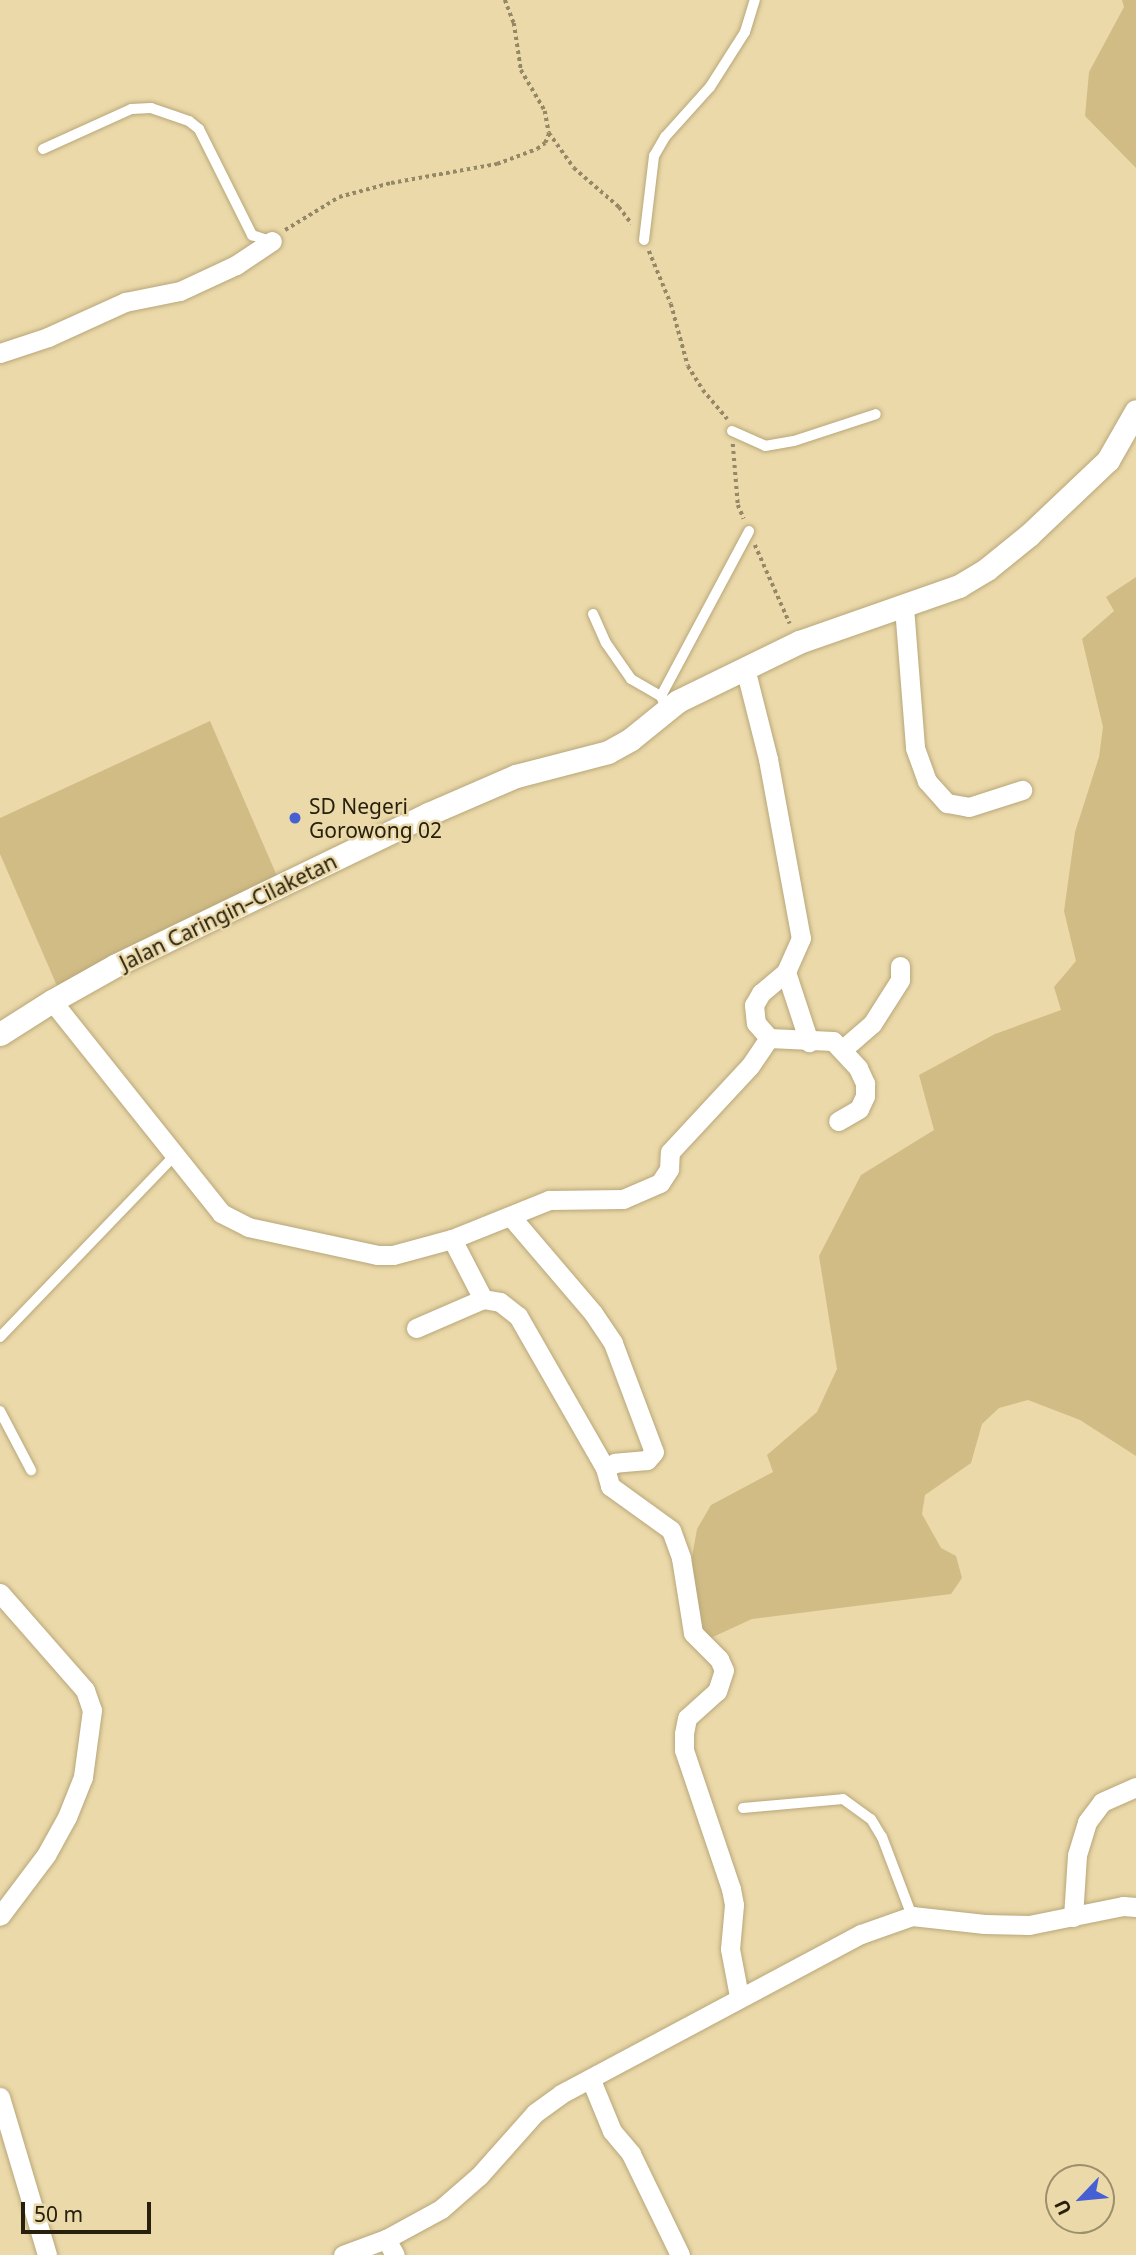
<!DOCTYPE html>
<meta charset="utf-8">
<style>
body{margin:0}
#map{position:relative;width:1136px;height:2255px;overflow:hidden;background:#ebd9aa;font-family:"Noto Sans",sans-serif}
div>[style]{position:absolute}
.green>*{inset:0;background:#d1bc85}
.path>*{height:3.5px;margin-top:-1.75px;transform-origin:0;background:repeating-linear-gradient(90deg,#958866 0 3.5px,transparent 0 7px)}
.roads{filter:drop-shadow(0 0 2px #b8a779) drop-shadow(0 0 2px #b8a779)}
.service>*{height:10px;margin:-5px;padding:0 5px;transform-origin:5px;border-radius:5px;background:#fff}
.minor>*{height:19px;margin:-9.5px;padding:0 9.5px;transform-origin:9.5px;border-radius:9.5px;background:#fff}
.tertiary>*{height:23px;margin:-11.5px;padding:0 11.5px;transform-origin:11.5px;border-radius:11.5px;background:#fff}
.dots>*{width:19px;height:19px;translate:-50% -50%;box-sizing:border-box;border:4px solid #ebd9aa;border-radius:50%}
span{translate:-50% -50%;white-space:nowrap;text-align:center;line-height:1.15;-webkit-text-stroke:5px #ebd9aa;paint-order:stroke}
.poi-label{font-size:21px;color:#26200d}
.left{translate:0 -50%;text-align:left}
.street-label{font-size:21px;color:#26200d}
.north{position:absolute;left:1045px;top:2164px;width:70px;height:70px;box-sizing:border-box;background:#ebd9aa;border:2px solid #9c8f6b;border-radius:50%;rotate:244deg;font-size:19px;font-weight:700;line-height:28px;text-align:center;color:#26200d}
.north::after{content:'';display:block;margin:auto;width:24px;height:32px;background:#4660d4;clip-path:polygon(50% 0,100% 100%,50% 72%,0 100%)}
.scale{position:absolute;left:21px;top:2202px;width:130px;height:32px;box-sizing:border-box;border:4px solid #26200d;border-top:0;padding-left:9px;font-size:21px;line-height:24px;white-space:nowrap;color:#26200d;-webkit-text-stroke:5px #ebd9aa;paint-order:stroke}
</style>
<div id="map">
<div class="green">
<i style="clip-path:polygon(1122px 0,1136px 0,1136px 168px,1085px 116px,1089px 72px,1124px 7px)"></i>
<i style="clip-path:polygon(1136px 577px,1136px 1456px,1080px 1420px,1028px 1400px,999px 1408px,982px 1424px,971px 1463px,925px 1495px,922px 1514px,941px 1548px,956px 1556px,962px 1578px,951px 1594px,752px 1619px,702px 1642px,689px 1573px,697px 1529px,711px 1505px,773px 1472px,767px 1455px,817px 1412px,837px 1369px,819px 1256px,861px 1175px,934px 1130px,919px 1075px,995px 1034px,1061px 1010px,1054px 987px,1076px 961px,1064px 911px,1075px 832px,1099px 757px,1103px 727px,1082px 639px,1114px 611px,1106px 597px)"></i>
<i style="clip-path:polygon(210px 721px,277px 876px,57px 986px,0 854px,0 818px)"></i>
</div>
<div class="path">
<i style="left:505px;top:0;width:25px;rotate:69deg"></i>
<i style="left:514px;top:23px;width:48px;rotate:81.5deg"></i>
<i style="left:521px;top:70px;width:48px;rotate:59.7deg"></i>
<i style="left:545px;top:111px;width:22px;rotate:80deg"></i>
<i style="left:549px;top:133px;width:43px;rotate:54.5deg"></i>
<i style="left:574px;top:168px;width:60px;rotate:40.9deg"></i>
<i style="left:619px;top:207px;width:21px;rotate:53deg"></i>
<i style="left:285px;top:230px;width:63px;rotate:-31.4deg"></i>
<i style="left:339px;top:197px;width:54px;rotate:-15.1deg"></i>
<i style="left:391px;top:183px;width:108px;rotate:-10.2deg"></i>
<i style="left:497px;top:164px;width:43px;rotate:-20.6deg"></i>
<i style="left:537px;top:149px;width:10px;rotate:-37deg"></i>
<i style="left:545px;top:143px;width:11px;rotate:-68deg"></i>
<i style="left:649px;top:251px;width:57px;rotate:67.5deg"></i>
<i style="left:671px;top:304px;width:64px;rotate:74.7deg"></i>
<i style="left:688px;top:366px;width:28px;rotate:58deg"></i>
<i style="left:703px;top:390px;width:38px;rotate:50deg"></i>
<i style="left:733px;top:444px;width:61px;rotate:85.3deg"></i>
<i style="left:738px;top:505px;width:15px;rotate:67deg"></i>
<i style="left:755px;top:545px;width:86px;rotate:66.1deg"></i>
</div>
<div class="roads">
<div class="service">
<i style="left:43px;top:149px;width:97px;rotate:-24.4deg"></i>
<i style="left:131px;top:109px;width:20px;rotate:-3deg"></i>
<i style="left:151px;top:108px;width:40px;rotate:18.9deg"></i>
<i style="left:189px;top:121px;width:13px;rotate:39deg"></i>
<i style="left:199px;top:129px;width:119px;rotate:63.4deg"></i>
<i style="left:252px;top:235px;width:20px;rotate:18deg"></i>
<i style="left:644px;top:240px;width:85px;rotate:-83.2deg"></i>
<i style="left:654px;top:156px;width:22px;rotate:-60deg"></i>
<i style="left:665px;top:137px;width:67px;rotate:-48deg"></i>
<i style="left:710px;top:87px;width:65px;rotate:-57.5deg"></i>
<i style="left:745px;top:32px;width:34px;rotate:-73deg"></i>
<i style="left:732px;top:431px;width:36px;rotate:24deg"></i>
<i style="left:765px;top:446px;width:29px;rotate:-10deg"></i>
<i style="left:794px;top:441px;width:86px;rotate:-18.2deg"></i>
<i style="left:593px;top:614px;width:32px;rotate:66deg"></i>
<i style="left:606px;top:643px;width:44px;rotate:55.2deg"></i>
<i style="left:631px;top:679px;width:34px;rotate:30deg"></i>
<i style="left:661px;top:696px;width:5px;rotate:68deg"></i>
<i style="left:661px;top:696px;width:187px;rotate:-61.9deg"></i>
<i style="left:0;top:1337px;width:251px;rotate:-46.1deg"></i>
<i style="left:0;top:1411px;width:67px;rotate:62.3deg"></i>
<i style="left:743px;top:1808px;width:100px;rotate:-5.1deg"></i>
<i style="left:843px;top:1799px;width:34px;rotate:36deg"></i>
<i style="left:871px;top:1819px;width:21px;rotate:59deg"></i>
<i style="left:882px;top:1837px;width:85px;rotate:69.2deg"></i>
</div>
<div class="minor">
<i style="left:0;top:353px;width:51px;rotate:-18.4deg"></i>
<i style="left:48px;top:337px;width:85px;rotate:-24.4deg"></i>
<i style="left:125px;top:302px;width:56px;rotate:-11.3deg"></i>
<i style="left:180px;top:291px;width:62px;rotate:-24.9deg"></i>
<i style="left:236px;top:265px;width:43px;rotate:-33.7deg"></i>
<i style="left:904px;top:607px;width:141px;rotate:85.5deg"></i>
<i style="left:915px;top:748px;width:35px;rotate:70deg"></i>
<i style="left:927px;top:781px;width:30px;rotate:48deg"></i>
<i style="left:947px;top:803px;width:22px;rotate:10deg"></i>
<i style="left:969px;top:807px;width:56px;rotate:-17.8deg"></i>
<i style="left:745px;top:668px;width:94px;rotate:75.8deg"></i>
<i style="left:768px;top:759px;width:182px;rotate:79.6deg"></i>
<i style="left:801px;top:938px;width:37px;rotate:114deg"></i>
<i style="left:786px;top:972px;width:33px;rotate:140deg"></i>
<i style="left:761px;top:993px;width:14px;rotate:120deg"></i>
<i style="left:754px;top:1005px;width:18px;rotate:84deg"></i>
<i style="left:756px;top:1023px;width:20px;rotate:49deg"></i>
<i style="left:769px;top:1038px;width:64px;rotate:2.7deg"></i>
<i style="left:833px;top:1041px;width:37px;rotate:47deg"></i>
<i style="left:858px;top:1068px;width:17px;rotate:65deg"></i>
<i style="left:865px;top:1083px;width:13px;rotate:90deg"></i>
<i style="left:865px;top:1096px;width:14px;rotate:115deg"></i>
<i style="left:859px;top:1109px;width:24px;rotate:150deg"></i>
<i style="left:786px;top:972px;width:74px;rotate:71.8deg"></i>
<i style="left:52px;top:1001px;width:271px;rotate:51.4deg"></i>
<i style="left:221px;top:1213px;width:30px;rotate:27deg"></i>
<i style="left:248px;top:1227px;width:132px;rotate:12.2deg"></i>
<i style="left:377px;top:1255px;width:16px"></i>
<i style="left:393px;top:1255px;width:61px;rotate:-15.2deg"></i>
<i style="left:452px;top:1239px;width:105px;rotate:-21.9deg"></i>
<i style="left:549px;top:1200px;width:74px;rotate:-0.8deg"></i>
<i style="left:623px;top:1199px;width:40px;rotate:-23.4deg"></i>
<i style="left:660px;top:1183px;width:17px;rotate:-57deg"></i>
<i style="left:669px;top:1169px;width:17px;rotate:-87deg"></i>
<i style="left:670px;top:1152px;width:117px;rotate:-47.1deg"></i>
<i style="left:750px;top:1066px;width:34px;rotate:-56deg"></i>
<i style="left:843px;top:1049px;width:38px;rotate:-41deg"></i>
<i style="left:872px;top:1024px;width:52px;rotate:-57.5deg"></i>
<i style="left:900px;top:980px;width:14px;rotate:-90deg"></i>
<i style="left:512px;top:1218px;width:125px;rotate:49.5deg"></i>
<i style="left:593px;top:1313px;width:36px;rotate:56deg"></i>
<i style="left:613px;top:1343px;width:116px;rotate:69.4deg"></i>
<i style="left:654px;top:1452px;width:11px;rotate:131deg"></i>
<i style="left:647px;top:1460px;width:32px;rotate:175deg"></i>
<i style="left:615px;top:1463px;width:11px;rotate:153deg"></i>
<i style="left:605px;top:1468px;width:19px;rotate:74deg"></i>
<i style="left:610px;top:1486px;width:75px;rotate:35.8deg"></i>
<i style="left:671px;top:1530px;width:30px;rotate:70deg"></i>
<i style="left:681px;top:1558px;width:76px;rotate:80.9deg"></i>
<i style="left:693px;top:1633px;width:37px;rotate:45deg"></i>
<i style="left:719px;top:1659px;width:12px;rotate:66deg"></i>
<i style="left:724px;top:1670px;width:22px;rotate:108deg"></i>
<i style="left:717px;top:1691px;width:40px;rotate:138deg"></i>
<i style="left:687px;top:1718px;width:16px;rotate:101deg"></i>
<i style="left:684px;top:1734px;width:16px;rotate:90deg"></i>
<i style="left:684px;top:1750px;width:147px;rotate:71.3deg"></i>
<i style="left:731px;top:1889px;width:16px;rotate:79deg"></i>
<i style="left:734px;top:1905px;width:44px;rotate:95.2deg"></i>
<i style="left:730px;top:1949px;width:48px;rotate:79.2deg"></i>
<i style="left:452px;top:1239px;width:68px;rotate:62.7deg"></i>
<i style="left:416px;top:1328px;width:73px;rotate:-23.4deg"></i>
<i style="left:483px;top:1299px;width:17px;rotate:10deg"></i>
<i style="left:500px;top:1302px;width:23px;rotate:38deg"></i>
<i style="left:518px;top:1316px;width:175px;rotate:60.2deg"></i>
<i style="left:0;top:1593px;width:129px;rotate:48.8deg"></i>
<i style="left:85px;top:1690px;width:21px;rotate:71deg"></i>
<i style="left:92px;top:1710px;width:68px;rotate:97.7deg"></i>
<i style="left:83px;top:1777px;width:43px;rotate:111.8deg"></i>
<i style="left:67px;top:1817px;width:43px;rotate:118.9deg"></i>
<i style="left:46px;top:1855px;width:76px;rotate:127deg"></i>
<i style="left:1073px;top:1917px;width:62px;rotate:-86.3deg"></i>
<i style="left:1077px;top:1855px;width:34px;rotate:-73deg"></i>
<i style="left:1087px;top:1822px;width:25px;rotate:-53deg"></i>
<i style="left:1102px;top:1802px;width:37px;rotate:-24deg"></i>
<i style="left:591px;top:2080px;width:55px;rotate:67.6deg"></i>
<i style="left:612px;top:2131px;width:30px;rotate:50deg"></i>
<i style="left:631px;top:2154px;width:112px;rotate:64.1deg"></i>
<i style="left:0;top:2097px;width:165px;rotate:73.4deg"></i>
<i style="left:386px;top:2239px;width:18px;rotate:61deg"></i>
<i style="left:343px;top:2255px;width:46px;rotate:-20.4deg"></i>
<i style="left:386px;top:2239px;width:63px;rotate:-28.6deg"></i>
<i style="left:441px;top:2209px;width:50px;rotate:-41deg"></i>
<i style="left:479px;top:2176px;width:84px;rotate:-48.4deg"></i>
<i style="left:535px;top:2113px;width:32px;rotate:-36deg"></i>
<i style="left:561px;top:2094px;width:340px;rotate:-28.1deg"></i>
<i style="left:861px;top:1934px;width:54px;rotate:-19.4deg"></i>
<i style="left:912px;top:1916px;width:73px;rotate:6.3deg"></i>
<i style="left:985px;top:1924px;width:44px;rotate:1.3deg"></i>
<i style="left:1029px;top:1925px;width:96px;rotate:-11.4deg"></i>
<i style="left:1123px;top:1906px;width:13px;rotate:4deg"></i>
</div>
<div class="tertiary">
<i style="left:0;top:1034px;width:62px;rotate:-32.4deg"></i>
<i style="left:52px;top:1001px;width:73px;rotate:-29.4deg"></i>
<i style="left:116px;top:965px;width:347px;rotate:-25.8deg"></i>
<i style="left:428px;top:814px;width:96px;rotate:-23.4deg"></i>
<i style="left:516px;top:776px;width:95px;rotate:-14.6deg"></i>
<i style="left:608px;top:752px;width:26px;rotate:-29deg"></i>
<i style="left:631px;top:739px;width:60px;rotate:-39deg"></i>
<i style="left:678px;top:701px;width:135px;rotate:-26deg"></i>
<i style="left:799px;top:642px;width:170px;rotate:-19.3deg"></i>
<i style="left:959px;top:586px;width:33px;rotate:-31deg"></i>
<i style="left:987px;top:569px;width:54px;rotate:-39deg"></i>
<i style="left:1029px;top:535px;width:109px;rotate:-43.5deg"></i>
<i style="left:1108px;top:460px;width:56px;rotate:-60.3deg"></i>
</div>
</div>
<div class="dots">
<i style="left:295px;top:818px;background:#4660d4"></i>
</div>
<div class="poi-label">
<span class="left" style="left:309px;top:818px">SD Negeri<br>Gorowong 02</span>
</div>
<div class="street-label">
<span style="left:228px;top:912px;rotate:-26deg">Jalan Caringin–Cilaketan</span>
</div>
<div class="north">U</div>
<div class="scale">50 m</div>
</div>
